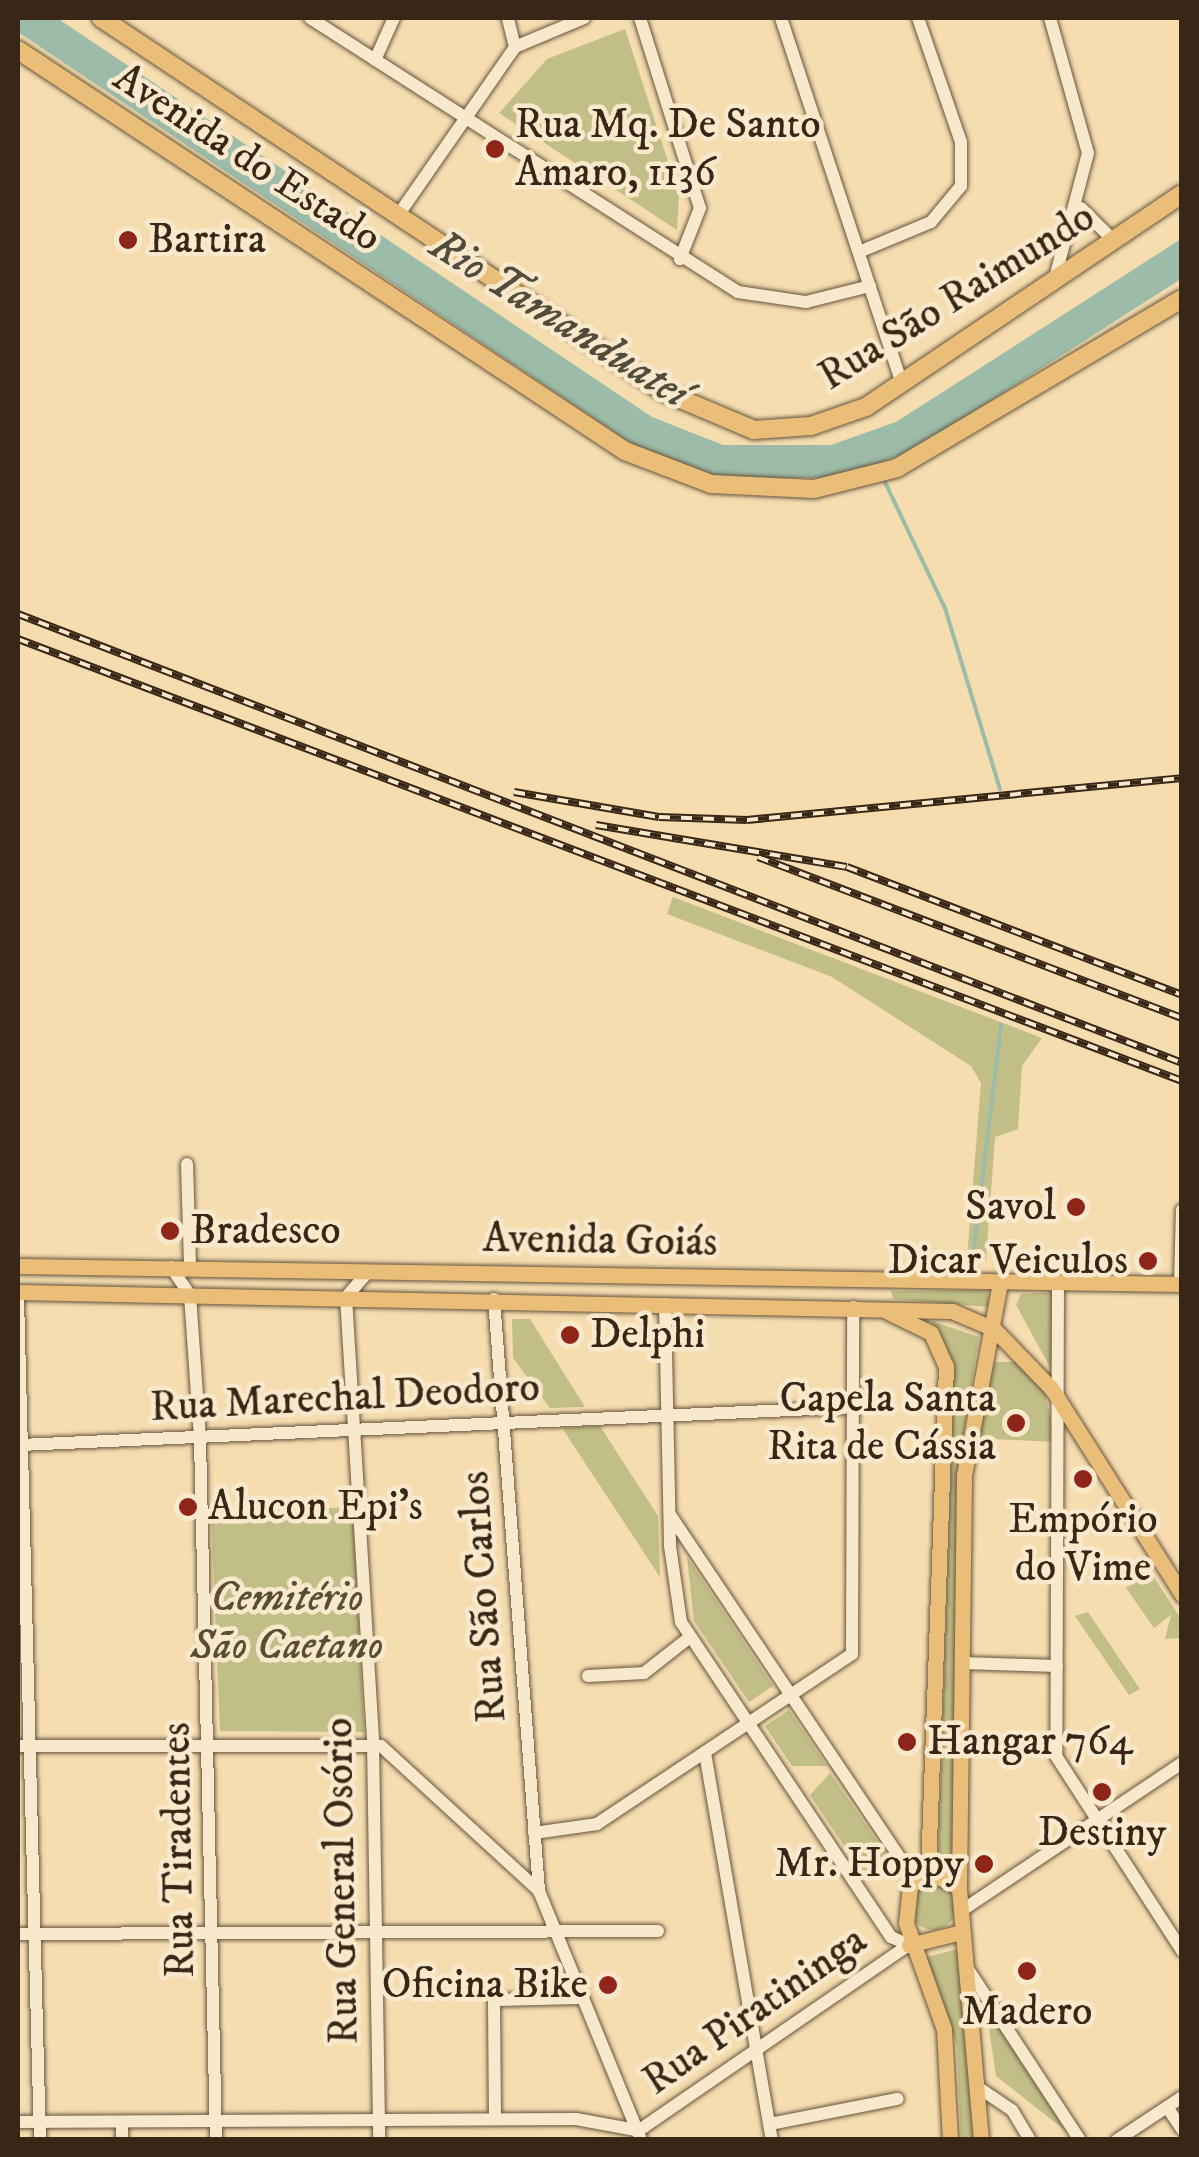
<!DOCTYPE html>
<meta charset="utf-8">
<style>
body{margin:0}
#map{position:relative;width:1199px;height:2157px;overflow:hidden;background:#f5ddb0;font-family:"IM FELL DW Pica",serif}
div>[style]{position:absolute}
.green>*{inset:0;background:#c1bf87}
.round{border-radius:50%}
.water>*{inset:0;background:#9cbca9}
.stream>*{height:4px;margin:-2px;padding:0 2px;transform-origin:2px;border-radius:2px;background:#9cbca9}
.roads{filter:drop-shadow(0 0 2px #67543c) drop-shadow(0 0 2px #67543c)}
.minor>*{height:12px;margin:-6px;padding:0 6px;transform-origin:6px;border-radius:6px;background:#f8e9cc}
.major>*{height:15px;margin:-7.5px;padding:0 7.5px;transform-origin:7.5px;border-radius:7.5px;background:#eabe78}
.highway>*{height:18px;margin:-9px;padding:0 9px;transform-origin:9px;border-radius:9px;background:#eabe78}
.rail>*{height:8px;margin-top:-4px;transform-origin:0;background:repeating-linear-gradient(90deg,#f8e9cc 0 11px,#382716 0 22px);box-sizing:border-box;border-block:2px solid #382716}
.dots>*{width:28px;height:28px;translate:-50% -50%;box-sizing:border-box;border:5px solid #f8e9cc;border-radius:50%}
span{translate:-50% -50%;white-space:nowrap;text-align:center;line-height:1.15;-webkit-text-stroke:9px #f8e9cc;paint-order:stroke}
.poi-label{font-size:42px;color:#382716}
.left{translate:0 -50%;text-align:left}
.right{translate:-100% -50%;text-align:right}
.street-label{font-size:42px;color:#382716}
.park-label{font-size:42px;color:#5a4d32;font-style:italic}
.water-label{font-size:45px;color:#514c3b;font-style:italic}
.frame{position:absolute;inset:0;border:20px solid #382716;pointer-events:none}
</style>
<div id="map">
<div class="green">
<i style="clip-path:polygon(625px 29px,679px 195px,677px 230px,499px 113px,547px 59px)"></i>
<i style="clip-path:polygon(673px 897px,1042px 1038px,1022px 1066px,1018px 1129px,995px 1137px,986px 1260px,967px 1258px,981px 1083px,971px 1066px,832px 977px,667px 914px)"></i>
<i style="clip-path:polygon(987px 1290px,989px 1307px,893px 1299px,891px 1291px)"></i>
<i style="clip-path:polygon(1055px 1292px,1056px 1321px,1051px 1369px,1016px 1305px,1021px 1294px)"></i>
<i style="clip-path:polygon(512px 1319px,530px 1319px,585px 1407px,550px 1408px,513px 1358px)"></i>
<i style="clip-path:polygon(932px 1321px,979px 1337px,961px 1449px,954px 1867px,938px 1858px,954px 1381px)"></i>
<i style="clip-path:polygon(995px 1362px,1018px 1362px,1045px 1392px,1055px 1442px,973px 1438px)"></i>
<i style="clip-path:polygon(600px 1426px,658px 1516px,660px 1577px,562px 1428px)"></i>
<i style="clip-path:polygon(353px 1507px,364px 1732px,220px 1731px,211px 1513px)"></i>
<i style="clip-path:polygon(687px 1557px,773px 1686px,749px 1702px,694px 1621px)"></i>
<i style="clip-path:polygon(1151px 1573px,1181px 1619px,1181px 1638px,1165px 1639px,1171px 1615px,1154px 1628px,1126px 1588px)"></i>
<i style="clip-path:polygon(1088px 1612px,1140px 1689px,1129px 1695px,1075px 1616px)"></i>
<i style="clip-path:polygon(789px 1710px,827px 1766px,792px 1766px,765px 1726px)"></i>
<i style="clip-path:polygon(830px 1773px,898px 1871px,861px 1871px,810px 1795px)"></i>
<i class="round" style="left:910px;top:1884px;width:46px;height:46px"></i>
<i style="clip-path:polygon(958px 1949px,976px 2139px,961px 2139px,957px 2046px,926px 1957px)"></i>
<i style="clip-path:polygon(986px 2009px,1076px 2139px,996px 2076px)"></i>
</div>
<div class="water">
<i style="clip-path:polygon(18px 18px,57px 18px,652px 417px,723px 445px,831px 445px,896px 422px,1181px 239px,1181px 279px,912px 451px,838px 478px,717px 478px,635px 446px,18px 32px)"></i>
</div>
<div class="stream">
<i style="left:882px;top:476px;width:146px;rotate:64.5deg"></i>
<i style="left:945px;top:608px;width:189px;rotate:73.1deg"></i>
<i style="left:973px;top:1257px;width:234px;rotate:-83.1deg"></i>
</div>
<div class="roads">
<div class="minor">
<i style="left:310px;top:18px;width:508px;rotate:32.63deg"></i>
<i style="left:738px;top:292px;width:69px;rotate:8.4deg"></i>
<i style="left:806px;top:302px;width:66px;rotate:-14deg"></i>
<i style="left:640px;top:18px;width:199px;rotate:72.5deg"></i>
<i style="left:700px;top:208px;width:55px;rotate:111.4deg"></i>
<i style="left:781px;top:18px;width:385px;rotate:71.7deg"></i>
<i style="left:1050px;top:18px;width:140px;rotate:74.3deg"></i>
<i style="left:1088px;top:153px;width:129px;rotate:104.8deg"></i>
<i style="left:515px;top:47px;width:75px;rotate:-22.8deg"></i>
<i style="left:375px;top:60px;width:46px;rotate:-65.7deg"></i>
<i style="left:1081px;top:208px;width:45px;rotate:45deg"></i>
<i style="left:399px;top:214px;width:203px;rotate:-55.2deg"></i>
<i style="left:515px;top:47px;width:30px;rotate:-104deg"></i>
<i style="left:859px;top:252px;width:78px;rotate:-22.6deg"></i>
<i style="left:931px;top:222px;width:47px;rotate:-50.2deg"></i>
<i style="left:961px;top:186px;width:44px;rotate:-90deg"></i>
<i style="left:961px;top:142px;width:131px;rotate:-109.1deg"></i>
<i style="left:187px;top:1164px;width:104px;rotate:88.3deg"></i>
<i style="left:171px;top:1267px;width:34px;rotate:56deg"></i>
<i style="left:190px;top:1295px;width:144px;rotate:86deg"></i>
<i style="left:200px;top:1439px;width:701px;rotate:88.69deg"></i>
<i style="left:367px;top:1273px;width:32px;rotate:131deg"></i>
<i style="left:346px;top:1297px;width:447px;rotate:86.5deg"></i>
<i style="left:373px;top:1743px;width:397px;rotate:89.1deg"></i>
<i style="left:1058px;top:1281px;width:475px;rotate:90.2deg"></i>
<i style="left:1056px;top:1756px;width:232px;rotate:57.1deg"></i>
<i style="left:1180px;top:1284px;width:74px;rotate:-88.5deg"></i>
<i style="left:18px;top:1297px;width:843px;rotate:88.51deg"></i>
<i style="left:494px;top:1299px;width:594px;rotate:85.65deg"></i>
<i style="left:665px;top:1304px;width:242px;rotate:88.8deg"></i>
<i style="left:670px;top:1546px;width:77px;rotate:81.8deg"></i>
<i style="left:681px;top:1622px;width:379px;rotate:56.3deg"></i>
<i style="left:891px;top:1937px;width:20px;rotate:24deg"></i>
<i style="left:20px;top:1445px;width:837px;rotate:-2.6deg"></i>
<i style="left:671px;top:1516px;width:437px;rotate:56.2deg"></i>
<i style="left:962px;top:1663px;width:95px;rotate:1.8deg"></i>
<i style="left:588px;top:1676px;width:56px;rotate:-3.1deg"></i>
<i style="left:644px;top:1673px;width:58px;rotate:-38deg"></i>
<i style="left:18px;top:1746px;width:363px"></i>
<i style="left:381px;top:1746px;width:214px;rotate:42.5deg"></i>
<i style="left:539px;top:1891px;width:269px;rotate:67.7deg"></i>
<i style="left:705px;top:1753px;width:393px;rotate:80.2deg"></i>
<i style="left:534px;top:1833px;width:64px;rotate:-8.1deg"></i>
<i style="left:597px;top:1824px;width:306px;rotate:-33.7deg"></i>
<i style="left:852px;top:1654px;width:347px;rotate:-89.8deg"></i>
<i style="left:961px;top:1911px;width:266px;rotate:-33.8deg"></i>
<i style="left:18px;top:1934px;width:640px;rotate:-0.27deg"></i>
<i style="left:966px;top:1966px;width:208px;rotate:56.8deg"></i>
<i style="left:982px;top:2090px;width:36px;rotate:34deg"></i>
<i style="left:1012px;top:2110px;width:35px;rotate:59deg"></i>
<i style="left:1167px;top:2107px;width:27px;rotate:56deg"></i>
<i style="left:495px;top:2118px;width:118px;rotate:-90.5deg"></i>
<i style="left:494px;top:2000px;width:88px;rotate:-1.3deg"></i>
<i style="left:18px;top:2122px;width:558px;rotate:-0.31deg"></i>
<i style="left:576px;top:2119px;width:61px;rotate:10.4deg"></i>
<i style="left:122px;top:2122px;width:18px;rotate:90deg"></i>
<i style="left:770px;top:2124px;width:130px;rotate:-11.1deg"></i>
<i style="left:638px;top:2131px;width:329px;rotate:-34.5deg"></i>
<i style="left:1117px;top:2140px;width:78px;rotate:-33.5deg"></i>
</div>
<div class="major">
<i style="left:18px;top:1266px;width:1164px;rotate:0.89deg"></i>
<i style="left:18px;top:1292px;width:934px;rotate:1.17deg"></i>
<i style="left:952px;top:1311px;width:46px;rotate:23.2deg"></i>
<i style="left:994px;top:1329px;width:83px;rotate:46deg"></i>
<i style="left:1052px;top:1389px;width:244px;rotate:57.7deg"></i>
<i style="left:888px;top:1312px;width:48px;rotate:26deg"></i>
<i style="left:931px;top:1333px;width:36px;rotate:66deg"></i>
<i style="left:946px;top:1366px;width:506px;rotate:92.04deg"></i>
<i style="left:928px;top:1872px;width:23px;rotate:142deg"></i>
<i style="left:910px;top:1886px;width:37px;rotate:96deg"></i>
<i style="left:906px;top:1923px;width:113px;rotate:70.3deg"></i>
<i style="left:944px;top:2029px;width:111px;rotate:86.9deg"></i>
<i style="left:928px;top:1872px;width:34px;rotate:26deg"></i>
<i style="left:909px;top:1945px;width:54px;rotate:-14deg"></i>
<i style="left:981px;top:2140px;width:254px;rotate:-95deg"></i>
<i style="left:959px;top:1887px;width:412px;rotate:-89.3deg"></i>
<i style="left:964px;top:1475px;width:196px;rotate:-79.4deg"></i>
</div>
<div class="highway">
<i style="left:101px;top:18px;width:676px;rotate:33.6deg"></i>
<i style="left:664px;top:392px;width:98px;rotate:22.9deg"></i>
<i style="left:754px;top:430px;width:57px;rotate:-4deg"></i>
<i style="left:811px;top:426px;width:58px;rotate:-19.1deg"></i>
<i style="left:866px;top:407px;width:381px;rotate:-34deg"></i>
<i style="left:18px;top:50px;width:727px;rotate:33.45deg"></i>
<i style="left:625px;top:451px;width:92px;rotate:21deg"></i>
<i style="left:711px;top:484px;width:103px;rotate:2.8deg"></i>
<i style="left:814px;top:489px;width:86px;rotate:-14.2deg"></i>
<i style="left:897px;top:468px;width:331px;rotate:-30.7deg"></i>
</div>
</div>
<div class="rail">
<i style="left:18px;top:614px;width:1248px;rotate:21.09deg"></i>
<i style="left:18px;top:639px;width:1245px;rotate:20.79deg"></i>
<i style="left:514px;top:792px;width:147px;rotate:9.8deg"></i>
<i style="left:659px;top:817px;width:88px;rotate:2deg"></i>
<i style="left:747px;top:820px;width:437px;rotate:-5.5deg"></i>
<i style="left:596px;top:825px;width:254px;rotate:9.5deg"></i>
<i style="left:847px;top:867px;width:359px;rotate:20.9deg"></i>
<i style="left:758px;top:857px;width:454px;rotate:20.8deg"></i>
</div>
<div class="dots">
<i style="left:495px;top:149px;background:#8f2418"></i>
<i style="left:128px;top:240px;background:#8f2418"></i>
<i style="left:1076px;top:1207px;background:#8f2418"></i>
<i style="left:170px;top:1231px;background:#8f2418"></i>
<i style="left:1148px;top:1261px;background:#8f2418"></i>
<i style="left:570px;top:1335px;background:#8f2418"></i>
<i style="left:1016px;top:1423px;background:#8f2418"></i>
<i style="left:1083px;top:1479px;background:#8f2418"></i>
<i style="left:188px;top:1507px;background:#8f2418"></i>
<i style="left:907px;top:1742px;background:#8f2418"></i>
<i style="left:1102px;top:1792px;background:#8f2418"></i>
<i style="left:984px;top:1864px;background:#8f2418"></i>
<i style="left:1027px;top:1971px;background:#8f2418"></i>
<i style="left:608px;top:1985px;background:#8f2418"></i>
</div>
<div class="poi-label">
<span class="left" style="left:515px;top:149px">Rua Mq. De Santo<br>Amaro, 1136</span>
<span class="left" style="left:148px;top:240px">Bartira</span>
<span class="right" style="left:1056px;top:1207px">Savol</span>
<span class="left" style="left:190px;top:1231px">Bradesco</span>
<span class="right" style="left:1128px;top:1261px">Dicar Veiculos</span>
<span class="left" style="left:590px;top:1335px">Delphi</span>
<span class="right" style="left:996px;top:1423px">Capela Santa<br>Rita de Cássia</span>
<span class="left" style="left:208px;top:1507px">Alucon Epi's</span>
<span style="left:1083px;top:1544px">Empório<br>do Vime</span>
<span class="left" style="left:927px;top:1742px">Hangar 764</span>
<span style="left:1102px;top:1833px">Destiny</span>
<span class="right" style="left:964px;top:1864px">Mr. Hoppy</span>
<span class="right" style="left:588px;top:1985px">Oficina Bike</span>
<span style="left:1027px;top:2012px">Madero</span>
</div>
<div class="street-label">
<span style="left:247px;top:158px;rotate:33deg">Avenida do Estado</span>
<span style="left:957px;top:297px;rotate:-32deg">Rua São Raimundo</span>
<span style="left:600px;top:1241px;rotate:1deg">Avenida Goiás</span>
<span style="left:345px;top:1398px;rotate:-3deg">Rua Marechal Deodoro</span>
<span style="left:484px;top:1597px;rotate:-94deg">Rua São Carlos</span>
<span style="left:179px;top:1850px;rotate:-91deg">Rua Tiradentes</span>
<span style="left:342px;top:1881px;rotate:-91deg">Rua General Osório</span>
<span style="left:755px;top:2011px;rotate:-35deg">Rua Piratininga</span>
</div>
<div class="park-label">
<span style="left:287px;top:1622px">Cemitério<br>São Caetano</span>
</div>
<div class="water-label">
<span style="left:559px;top:320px;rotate:32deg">Rio Tamanduateí</span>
</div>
<div class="frame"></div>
</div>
